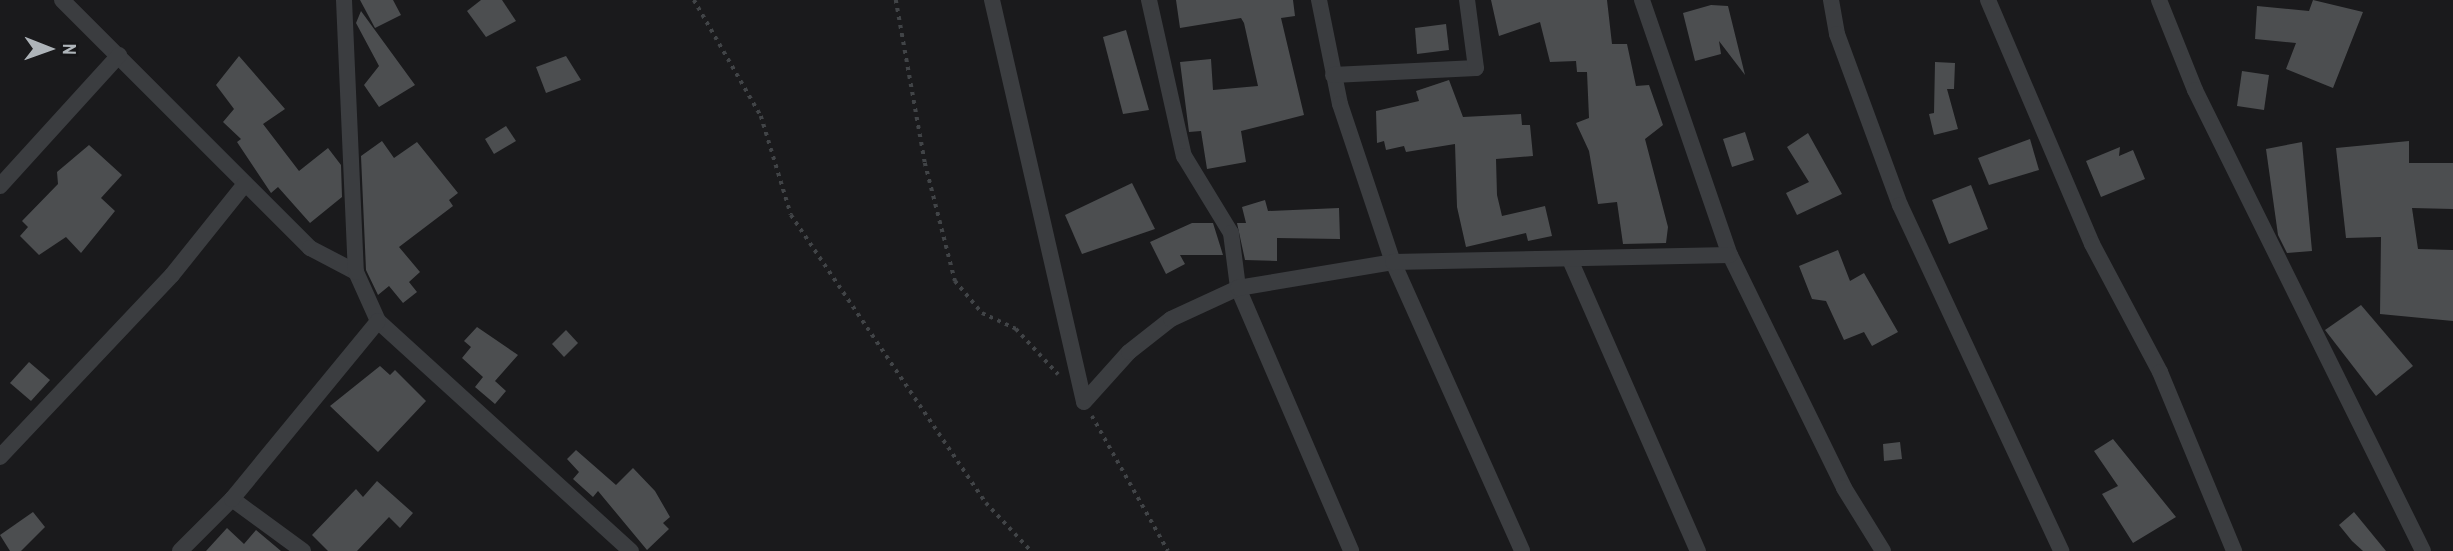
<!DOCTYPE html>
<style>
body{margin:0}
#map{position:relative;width:2453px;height:551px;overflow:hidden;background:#1a1a1c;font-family:"Archivo Narrow",sans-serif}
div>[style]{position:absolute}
.building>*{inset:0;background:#4c4e50}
.path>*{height:3.5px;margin-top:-1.75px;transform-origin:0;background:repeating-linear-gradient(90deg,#414447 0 3.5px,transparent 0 8.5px)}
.minor>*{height:16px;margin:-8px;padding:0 8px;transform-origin:8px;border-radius:8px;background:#3b3d40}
span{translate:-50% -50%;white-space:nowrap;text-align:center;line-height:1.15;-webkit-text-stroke:7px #151517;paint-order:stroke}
.north{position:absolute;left:14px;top:14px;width:70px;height:70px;-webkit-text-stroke:5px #151517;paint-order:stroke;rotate:91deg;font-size:19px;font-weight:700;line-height:28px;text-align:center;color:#aeb4b9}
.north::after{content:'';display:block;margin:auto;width:24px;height:32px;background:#aeb4b9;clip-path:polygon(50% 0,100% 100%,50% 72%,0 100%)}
</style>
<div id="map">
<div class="building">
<i style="clip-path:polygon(360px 0,393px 0,401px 15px,375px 28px)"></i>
<i style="clip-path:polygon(481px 0,502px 0,516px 21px,486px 37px,467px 11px)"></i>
<i style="clip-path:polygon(1176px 0,1293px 0,1295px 16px,1281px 18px,1304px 115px,1241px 131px,1246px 162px,1207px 169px,1201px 131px,1189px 132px,1180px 62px,1211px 59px,1213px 90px,1258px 86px,1244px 23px,1241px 18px,1180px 28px)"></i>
<i style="clip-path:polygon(1491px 0,1607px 0,1612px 44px,1627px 44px,1636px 86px,1649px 85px,1663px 125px,1645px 139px,1668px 227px,1666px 243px,1623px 244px,1617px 202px,1598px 204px,1589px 151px,1576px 123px,1589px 118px,1587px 72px,1577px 72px,1576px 61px,1550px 62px,1540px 22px,1499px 36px)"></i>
<i style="clip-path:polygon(2313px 0,2363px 12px,2333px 88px,2286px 69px,2296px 43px,2255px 39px,2257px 6px,2309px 11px)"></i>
<i style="clip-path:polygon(1711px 5px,1728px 6px,1745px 75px,1719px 41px,1721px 54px,1695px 61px,1683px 13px)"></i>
<i style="clip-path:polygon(361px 11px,415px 85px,379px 107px,364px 85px,379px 66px,356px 23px)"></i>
<i style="clip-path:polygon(1446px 24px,1449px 50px,1417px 54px,1415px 28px)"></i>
<i style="clip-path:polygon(1126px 30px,1149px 110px,1123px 114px,1103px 37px)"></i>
<i style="clip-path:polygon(239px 56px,285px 109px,263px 124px,299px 171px,328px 148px,341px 165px,342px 197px,310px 223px,278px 187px,271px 193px,237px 142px,241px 139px,223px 122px,234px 109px,216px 85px)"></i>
<i style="clip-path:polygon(566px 56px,581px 80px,546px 93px,536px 67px)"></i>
<i style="clip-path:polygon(1935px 62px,1955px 63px,1954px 89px,1947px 89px,1958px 129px,1934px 135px,1929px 114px,1934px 113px)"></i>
<i style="clip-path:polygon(2242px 71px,2269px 75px,2264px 110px,2237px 106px)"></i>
<i style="clip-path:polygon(1449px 80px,1463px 117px,1521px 114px,1522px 125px,1530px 125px,1533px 156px,1496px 159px,1497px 195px,1502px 216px,1545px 206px,1552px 236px,1528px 241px,1526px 233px,1466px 247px,1457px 207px,1455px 144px,1406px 152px,1404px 146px,1386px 150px,1384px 141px,1377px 143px,1376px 111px,1419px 101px,1416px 91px)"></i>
<i style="clip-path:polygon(506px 126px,516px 141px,494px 154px,485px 139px)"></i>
<i style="clip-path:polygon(1745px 132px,1754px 160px,1732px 167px,1723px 139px)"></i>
<i style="clip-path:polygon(1808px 133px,1842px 194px,1797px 215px,1786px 193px,1809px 182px,1787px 147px)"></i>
<i style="clip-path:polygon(2030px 139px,2039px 170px,1989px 185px,1978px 158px)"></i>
<i style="clip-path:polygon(382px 141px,394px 158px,417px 142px,458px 193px,449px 200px,453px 206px,399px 247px,420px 272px,409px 282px,417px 292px,403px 303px,389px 286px,378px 295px,366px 270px,361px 156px)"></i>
<i style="clip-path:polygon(2409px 141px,2409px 163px,2453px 163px,2453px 209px,2412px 208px,2418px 249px,2453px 250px,2453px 321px,2380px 314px,2381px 237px,2346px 238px,2336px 148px)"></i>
<i style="clip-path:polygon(2302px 142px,2312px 251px,2287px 253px,2278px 235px,2266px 149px)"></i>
<i style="clip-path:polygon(89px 145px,122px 175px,101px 198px,115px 211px,81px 253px,66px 237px,39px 255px,20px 236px,28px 227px,22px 221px,58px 184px,57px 172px)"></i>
<i style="clip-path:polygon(2120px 147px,2119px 156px,2133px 150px,2145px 179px,2101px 197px,2086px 161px)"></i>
<i style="clip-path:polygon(1132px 183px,1155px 229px,1082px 254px,1065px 215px)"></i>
<i style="clip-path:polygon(1971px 185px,1988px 229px,1949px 244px,1932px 200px)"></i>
<i style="clip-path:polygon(1265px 200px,1268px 211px,1339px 208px,1340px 239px,1277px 238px,1277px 261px,1245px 260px,1237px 223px,1246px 223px,1242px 207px)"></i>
<i style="clip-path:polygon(1192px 223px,1213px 223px,1223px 255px,1180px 255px,1185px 264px,1166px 274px,1150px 242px)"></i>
<i style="clip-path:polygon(1838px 250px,1850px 281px,1864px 273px,1898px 332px,1872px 346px,1864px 332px,1844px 340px,1826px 301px,1812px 299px,1799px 266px)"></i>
<i style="clip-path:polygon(2361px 305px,2413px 366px,2376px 396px,2325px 330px)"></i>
<i style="clip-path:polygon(477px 327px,518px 355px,495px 381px,506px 391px,495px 404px,475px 387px,483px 377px,462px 358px,471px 347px,464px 341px)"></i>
<i style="clip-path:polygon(566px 330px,578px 343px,564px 357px,552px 344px)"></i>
<i style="clip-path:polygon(29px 362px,50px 380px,31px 401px,10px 383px)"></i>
<i style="clip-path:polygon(380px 366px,390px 375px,395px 370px,426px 401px,378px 452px,330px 406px)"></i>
<i style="clip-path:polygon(2113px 439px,2176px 517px,2133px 543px,2102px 494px,2118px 486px,2094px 451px)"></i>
<i style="clip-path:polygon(1900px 442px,1902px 459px,1884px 461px,1883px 444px)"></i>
<i style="clip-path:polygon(576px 450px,616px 485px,633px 468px,655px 491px,670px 517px,663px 523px,669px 529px,647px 550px,598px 491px,593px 497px,573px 479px,579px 472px,567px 459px)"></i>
<i style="clip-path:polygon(377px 481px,413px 513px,400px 528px,389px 517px,357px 551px,328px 551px,312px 535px,356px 489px,363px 497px)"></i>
<i style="clip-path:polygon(33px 512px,45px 527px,21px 551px,10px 551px,0 535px)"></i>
<i style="clip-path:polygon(2354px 512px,2386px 551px,2363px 551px,2352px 541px,2339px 525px)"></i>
<i style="clip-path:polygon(227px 528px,244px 544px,256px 530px,281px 551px,206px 551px)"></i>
</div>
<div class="path">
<i style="left:694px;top:0;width:134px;rotate:60deg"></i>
<i style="left:761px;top:116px;width:103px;rotate:73.1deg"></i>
<i style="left:791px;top:215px;width:348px;rotate:55.9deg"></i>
<i style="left:986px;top:503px;width:66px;rotate:46.8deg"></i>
<i style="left:896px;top:0;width:166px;rotate:79.9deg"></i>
<i style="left:925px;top:163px;width:122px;rotate:75.7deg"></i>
<i style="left:955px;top:281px;width:42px;rotate:49.8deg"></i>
<i style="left:982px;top:313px;width:38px;rotate:25deg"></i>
<i style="left:1016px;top:329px;width:62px;rotate:47deg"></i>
<i style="left:1092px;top:416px;width:155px;rotate:60.6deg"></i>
</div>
<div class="minor">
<i style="left:62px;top:0;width:351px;rotate:45deg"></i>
<i style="left:310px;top:248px;width:52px;rotate:27.6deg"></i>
<i style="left:356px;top:272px;width:54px;rotate:65.8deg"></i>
<i style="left:378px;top:321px;width:342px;rotate:42.3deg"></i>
<i style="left:344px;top:0;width:272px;rotate:87.5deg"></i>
<i style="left:992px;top:0;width:412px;rotate:77.1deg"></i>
<i style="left:1149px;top:0;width:160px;rotate:77.4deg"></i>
<i style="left:1184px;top:156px;width:90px;rotate:58.6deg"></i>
<i style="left:1231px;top:233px;width:55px;rotate:82.7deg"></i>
<i style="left:1238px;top:288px;width:286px;rotate:66.7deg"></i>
<i style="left:1319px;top:0;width:106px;rotate:78.6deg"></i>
<i style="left:1340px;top:104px;width:167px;rotate:71.5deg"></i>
<i style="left:1393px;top:262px;width:316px;rotate:65.9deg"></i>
<i style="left:1642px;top:0;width:270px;rotate:71deg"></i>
<i style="left:1730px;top:255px;width:259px;rotate:63.9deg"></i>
<i style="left:1844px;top:488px;width:74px;rotate:58.2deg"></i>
<i style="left:1831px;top:0;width:35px;rotate:80deg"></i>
<i style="left:1837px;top:34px;width:182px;rotate:69.8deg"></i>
<i style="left:1900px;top:205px;width:382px;rotate:65deg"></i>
<i style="left:1988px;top:0;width:265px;rotate:66.9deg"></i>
<i style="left:2092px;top:244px;width:145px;rotate:62deg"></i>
<i style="left:2160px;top:372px;width:194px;rotate:67.5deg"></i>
<i style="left:2159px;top:0;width:97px;rotate:68.2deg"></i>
<i style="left:2195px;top:90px;width:514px;rotate:63.68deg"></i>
<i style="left:1333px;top:75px;width:143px;rotate:-2.8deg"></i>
<i style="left:1476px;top:68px;width:69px;rotate:-97.5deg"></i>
<i style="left:0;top:186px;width:177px;rotate:-47.7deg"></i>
<i style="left:1571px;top:262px;width:316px;rotate:66.3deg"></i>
<i style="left:1084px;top:402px;width:67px;rotate:-48deg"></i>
<i style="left:1129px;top:352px;width:53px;rotate:-38.2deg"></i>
<i style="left:1171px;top:319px;width:74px;rotate:-24.8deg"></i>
<i style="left:1238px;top:288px;width:157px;rotate:-9.5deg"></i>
<i style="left:1393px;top:262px;width:337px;rotate:-1.2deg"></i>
<i style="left:0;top:457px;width:250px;rotate:-46.6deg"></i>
<i style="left:172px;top:275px;width:117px;rotate:-51.3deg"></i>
<i style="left:232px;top:499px;width:88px;rotate:36.2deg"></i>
<i style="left:180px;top:551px;width:74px;rotate:-45deg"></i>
<i style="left:232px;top:499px;width:230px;rotate:-50.6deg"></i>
</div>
<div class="north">N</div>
</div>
